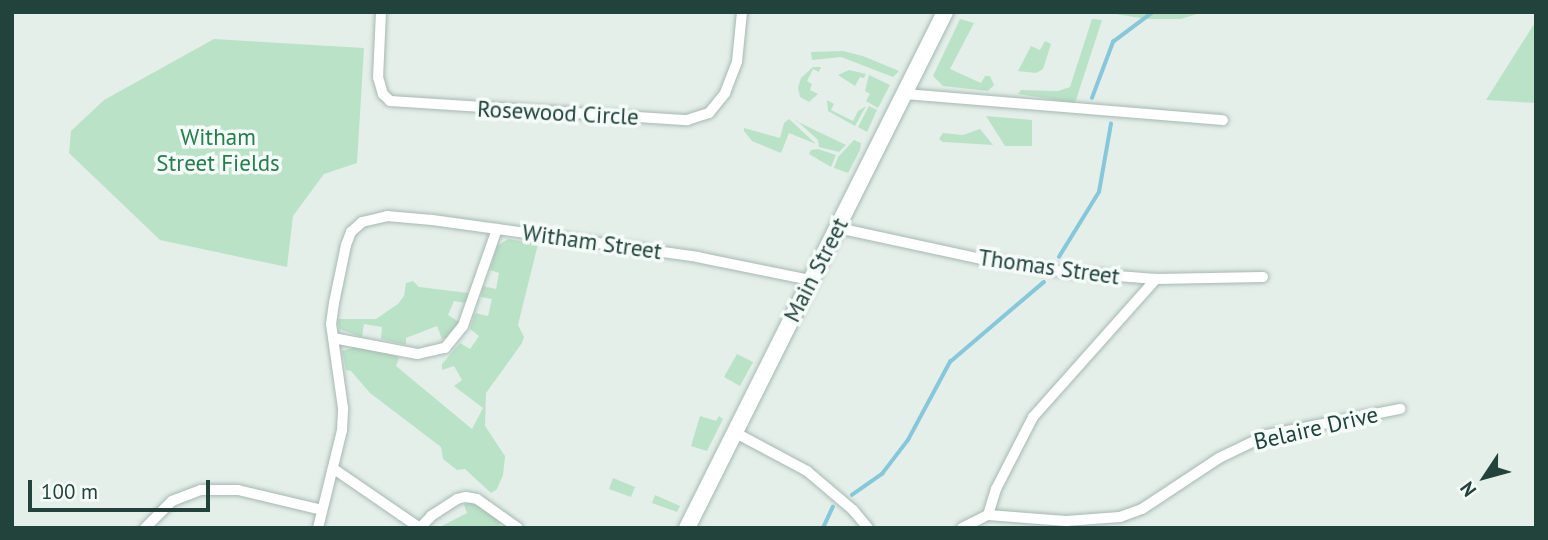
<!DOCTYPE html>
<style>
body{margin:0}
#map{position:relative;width:1548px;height:540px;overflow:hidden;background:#e4efea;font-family:"PT Sans",sans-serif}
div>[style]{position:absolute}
.green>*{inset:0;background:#bae2c7}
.stream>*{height:3.5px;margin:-1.75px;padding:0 1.75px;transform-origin:1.75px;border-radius:1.75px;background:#86c7d9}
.roads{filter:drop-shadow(0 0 2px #a6b8b2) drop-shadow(0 0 2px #a6b8b2)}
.street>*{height:10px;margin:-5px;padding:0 5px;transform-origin:5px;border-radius:5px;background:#fff}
.secondary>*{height:16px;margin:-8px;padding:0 8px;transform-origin:8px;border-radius:8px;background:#fff}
span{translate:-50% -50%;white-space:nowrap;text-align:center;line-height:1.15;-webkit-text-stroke:7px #f5fbf8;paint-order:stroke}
.street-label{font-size:23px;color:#21433b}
.park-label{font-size:23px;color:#267e4d}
.frame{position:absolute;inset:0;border:14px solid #21433b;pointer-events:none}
.north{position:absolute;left:1450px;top:442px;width:70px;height:70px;-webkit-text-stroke:5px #f5fbf8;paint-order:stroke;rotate:234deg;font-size:19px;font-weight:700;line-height:28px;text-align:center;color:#21433b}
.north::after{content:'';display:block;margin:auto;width:24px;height:32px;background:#21433b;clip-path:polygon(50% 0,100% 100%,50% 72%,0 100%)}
.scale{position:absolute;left:28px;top:480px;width:182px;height:32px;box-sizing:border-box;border:4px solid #21433b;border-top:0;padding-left:9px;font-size:21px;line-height:24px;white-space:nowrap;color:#21433b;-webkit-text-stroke:5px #f5fbf8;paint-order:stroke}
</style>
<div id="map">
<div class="green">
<i style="clip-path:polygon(1103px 12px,1203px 12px,1181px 19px,1147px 19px)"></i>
<i style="clip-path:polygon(960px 19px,974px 23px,950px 69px,981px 83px,985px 76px,990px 76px,994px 85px,988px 91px,943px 86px,933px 76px)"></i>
<i style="clip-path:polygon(1092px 19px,1102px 20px,1075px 103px,1018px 94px,1021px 90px,1058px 91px,1070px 87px)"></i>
<i style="clip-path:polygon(1536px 21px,1536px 103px,1486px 100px)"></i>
<i style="clip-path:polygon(214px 39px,364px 48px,357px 163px,324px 174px,293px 216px,287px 267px,160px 240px,69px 153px,71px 131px,104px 100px)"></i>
<i style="clip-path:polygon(1045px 41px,1051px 44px,1043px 69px,1036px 73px,1018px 71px,1031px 46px,1040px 50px)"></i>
<i style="clip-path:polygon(843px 51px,863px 56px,899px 71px,893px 77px,841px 57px,812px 60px,811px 52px)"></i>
<i style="clip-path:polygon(813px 67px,821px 67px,819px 72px,813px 69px,807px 81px,812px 84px,810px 90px,818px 94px,809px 102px,800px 97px,798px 88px,801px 78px)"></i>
<i style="clip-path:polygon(849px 70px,866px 74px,864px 78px,860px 77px,855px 86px,838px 75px)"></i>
<i style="clip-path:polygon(869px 75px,890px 85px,878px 108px,866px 101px,870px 94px,865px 91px)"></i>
<i style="clip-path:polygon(827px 100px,834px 104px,831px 110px,853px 121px,858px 111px,866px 106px,855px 126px,828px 111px)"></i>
<i style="clip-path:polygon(869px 106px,877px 110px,867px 132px,858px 127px)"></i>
<i style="clip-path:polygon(986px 116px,1032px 120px,1032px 146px,1005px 146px)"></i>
<i style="clip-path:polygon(789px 119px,816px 144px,789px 133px,781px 153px,752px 141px,744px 131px,744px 128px,780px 138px,784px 123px)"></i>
<i style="clip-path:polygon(796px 120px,796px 121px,846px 145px,839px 152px,819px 147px,818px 140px)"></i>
<i style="clip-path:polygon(980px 129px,993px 145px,943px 142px,939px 139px,943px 133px,963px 135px)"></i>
<i style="clip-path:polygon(854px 140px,861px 143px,860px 150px,848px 173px,834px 168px,838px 157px)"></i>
<i style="clip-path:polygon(818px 149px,836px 155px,831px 167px,809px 154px,811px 150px)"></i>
<i style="clip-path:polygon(508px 239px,538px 244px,518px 325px,524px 337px,522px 343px,486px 393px,485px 426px,505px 456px,503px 475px,497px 489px,491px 493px,465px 469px,457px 470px,443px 459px,441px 447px,370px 393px,351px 371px,346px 370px,342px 351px,356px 347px,396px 356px,399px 358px,396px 366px,472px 429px,483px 408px,454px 386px,462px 380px,454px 366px,442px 370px,442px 364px,460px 343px,470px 349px,479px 336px,470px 329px,475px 313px,488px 316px,492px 299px,481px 297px,483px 286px,496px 289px,499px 273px,490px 270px,497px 246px)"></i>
<i style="clip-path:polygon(413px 281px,419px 287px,469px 293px,465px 303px,454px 301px,448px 315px,459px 322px,446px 338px,442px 339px,437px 326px,406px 338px,406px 344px,402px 344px,381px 339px,382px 327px,364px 324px,362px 337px,339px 329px,338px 319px,376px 319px,398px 304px,404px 296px,406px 283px)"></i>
<i style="clip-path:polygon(737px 354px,753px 362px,740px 386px,724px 377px)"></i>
<i style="clip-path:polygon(700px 416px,716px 421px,719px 416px,723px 419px,707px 451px,691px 446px)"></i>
<i style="clip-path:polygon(613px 478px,635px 487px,631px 497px,609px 489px)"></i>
<i style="clip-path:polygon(655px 495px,680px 506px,677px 512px,652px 503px)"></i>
<i style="clip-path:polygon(471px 502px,503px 520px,499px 524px,501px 528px,438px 528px,467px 513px,464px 505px)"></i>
</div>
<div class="stream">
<i style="left:1092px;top:98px;width:60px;rotate:-69.4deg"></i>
<i style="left:1113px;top:42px;width:50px;rotate:-36.9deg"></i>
<i style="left:1059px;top:257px;width:76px;rotate:-58.4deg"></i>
<i style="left:1099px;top:192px;width:69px;rotate:-80deg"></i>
<i style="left:852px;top:495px;width:37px;rotate:-35deg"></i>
<i style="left:882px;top:474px;width:43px;rotate:-52.6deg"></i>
<i style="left:908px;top:440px;width:89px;rotate:-61.7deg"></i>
<i style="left:950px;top:362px;width:123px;rotate:-40.4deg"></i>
<i style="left:823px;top:528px;width:23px;rotate:-65deg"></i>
</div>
<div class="roads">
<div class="street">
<i style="left:381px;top:12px;width:65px;rotate:92.6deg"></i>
<i style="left:378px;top:77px;width:18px;rotate:74deg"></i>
<i style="left:383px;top:94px;width:10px;rotate:45deg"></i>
<i style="left:390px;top:101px;width:298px;rotate:3.7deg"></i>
<i style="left:687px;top:120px;width:23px;rotate:-18deg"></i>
<i style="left:709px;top:113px;width:26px;rotate:-51deg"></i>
<i style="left:725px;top:93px;width:33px;rotate:-69deg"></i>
<i style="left:737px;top:62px;width:50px;rotate:-84.3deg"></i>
<i style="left:905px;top:94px;width:319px;rotate:4.7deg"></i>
<i style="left:838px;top:228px;width:146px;rotate:12.2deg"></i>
<i style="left:981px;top:259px;width:87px;rotate:8.6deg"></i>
<i style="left:1067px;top:272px;width:89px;rotate:4.5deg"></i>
<i style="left:1156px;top:279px;width:107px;rotate:-1.1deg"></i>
<i style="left:333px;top:338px;width:86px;rotate:10.7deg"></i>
<i style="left:418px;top:354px;width:28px;rotate:-13deg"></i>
<i style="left:445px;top:348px;width:28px;rotate:-51deg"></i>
<i style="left:463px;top:326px;width:103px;rotate:-70.7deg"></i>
<i style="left:734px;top:432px;width:83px;rotate:28.1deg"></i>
<i style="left:807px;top:471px;width:60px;rotate:40.3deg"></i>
<i style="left:853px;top:510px;width:23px;rotate:50deg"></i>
<i style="left:334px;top:469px;width:104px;rotate:34.5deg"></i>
<i style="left:988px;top:515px;width:27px;rotate:-73deg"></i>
<i style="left:996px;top:489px;width:81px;rotate:-62.8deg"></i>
<i style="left:1033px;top:417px;width:185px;rotate:-48.3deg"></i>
<i style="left:145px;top:528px;width:38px;rotate:-45deg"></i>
<i style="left:172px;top:501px;width:31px;rotate:-21deg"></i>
<i style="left:201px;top:490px;width:37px"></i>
<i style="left:238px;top:490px;width:86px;rotate:13.4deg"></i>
<i style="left:318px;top:528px;width:101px;rotate:-76.2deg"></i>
<i style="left:342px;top:430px;width:22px;rotate:-87deg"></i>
<i style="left:343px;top:408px;width:85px;rotate:-98.1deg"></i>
<i style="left:331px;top:324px;width:21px;rotate:-82deg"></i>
<i style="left:334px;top:303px;width:59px;rotate:-78.3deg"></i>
<i style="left:346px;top:245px;width:14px;rotate:-69deg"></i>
<i style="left:351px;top:232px;width:15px;rotate:-42deg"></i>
<i style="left:362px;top:222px;width:26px;rotate:-13deg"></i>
<i style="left:387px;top:216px;width:45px;rotate:5.1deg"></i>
<i style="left:432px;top:220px;width:268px;rotate:7.9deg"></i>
<i style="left:697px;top:257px;width:115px;rotate:11.5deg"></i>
<i style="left:420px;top:528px;width:16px;rotate:-47deg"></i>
<i style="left:431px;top:516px;width:31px;rotate:-33deg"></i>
<i style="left:457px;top:499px;width:9px;rotate:-13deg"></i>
<i style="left:466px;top:497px;width:11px;rotate:10deg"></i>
<i style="left:477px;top:499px;width:50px;rotate:35.3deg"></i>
<i style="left:962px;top:528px;width:29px;rotate:-27deg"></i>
<i style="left:988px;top:515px;width:78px;rotate:4.4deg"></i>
<i style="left:1066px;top:521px;width:54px;rotate:-4.2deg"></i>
<i style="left:1120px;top:517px;width:23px;rotate:-20deg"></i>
<i style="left:1142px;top:509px;width:92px;rotate:-33.5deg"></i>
<i style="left:1219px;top:458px;width:53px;rotate:-25.6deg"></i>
<i style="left:1267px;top:435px;width:136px;rotate:-11.1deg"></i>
</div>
<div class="secondary">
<i style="left:687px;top:528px;width:577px;rotate:-63.43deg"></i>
</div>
</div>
<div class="street-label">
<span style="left:558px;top:113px;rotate:3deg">Rosewood Circle</span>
<span style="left:592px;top:242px;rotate:8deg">Witham Street</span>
<span style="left:1049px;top:267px;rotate:8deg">Thomas Street</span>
<span style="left:816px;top:270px;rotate:-63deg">Main Street</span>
<span style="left:1316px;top:428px;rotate:-13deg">Belaire Drive</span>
</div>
<div class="park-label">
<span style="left:218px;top:150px">Witham<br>Street Fields</span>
</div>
<div class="frame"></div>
<div class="north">N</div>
<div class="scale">100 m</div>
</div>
